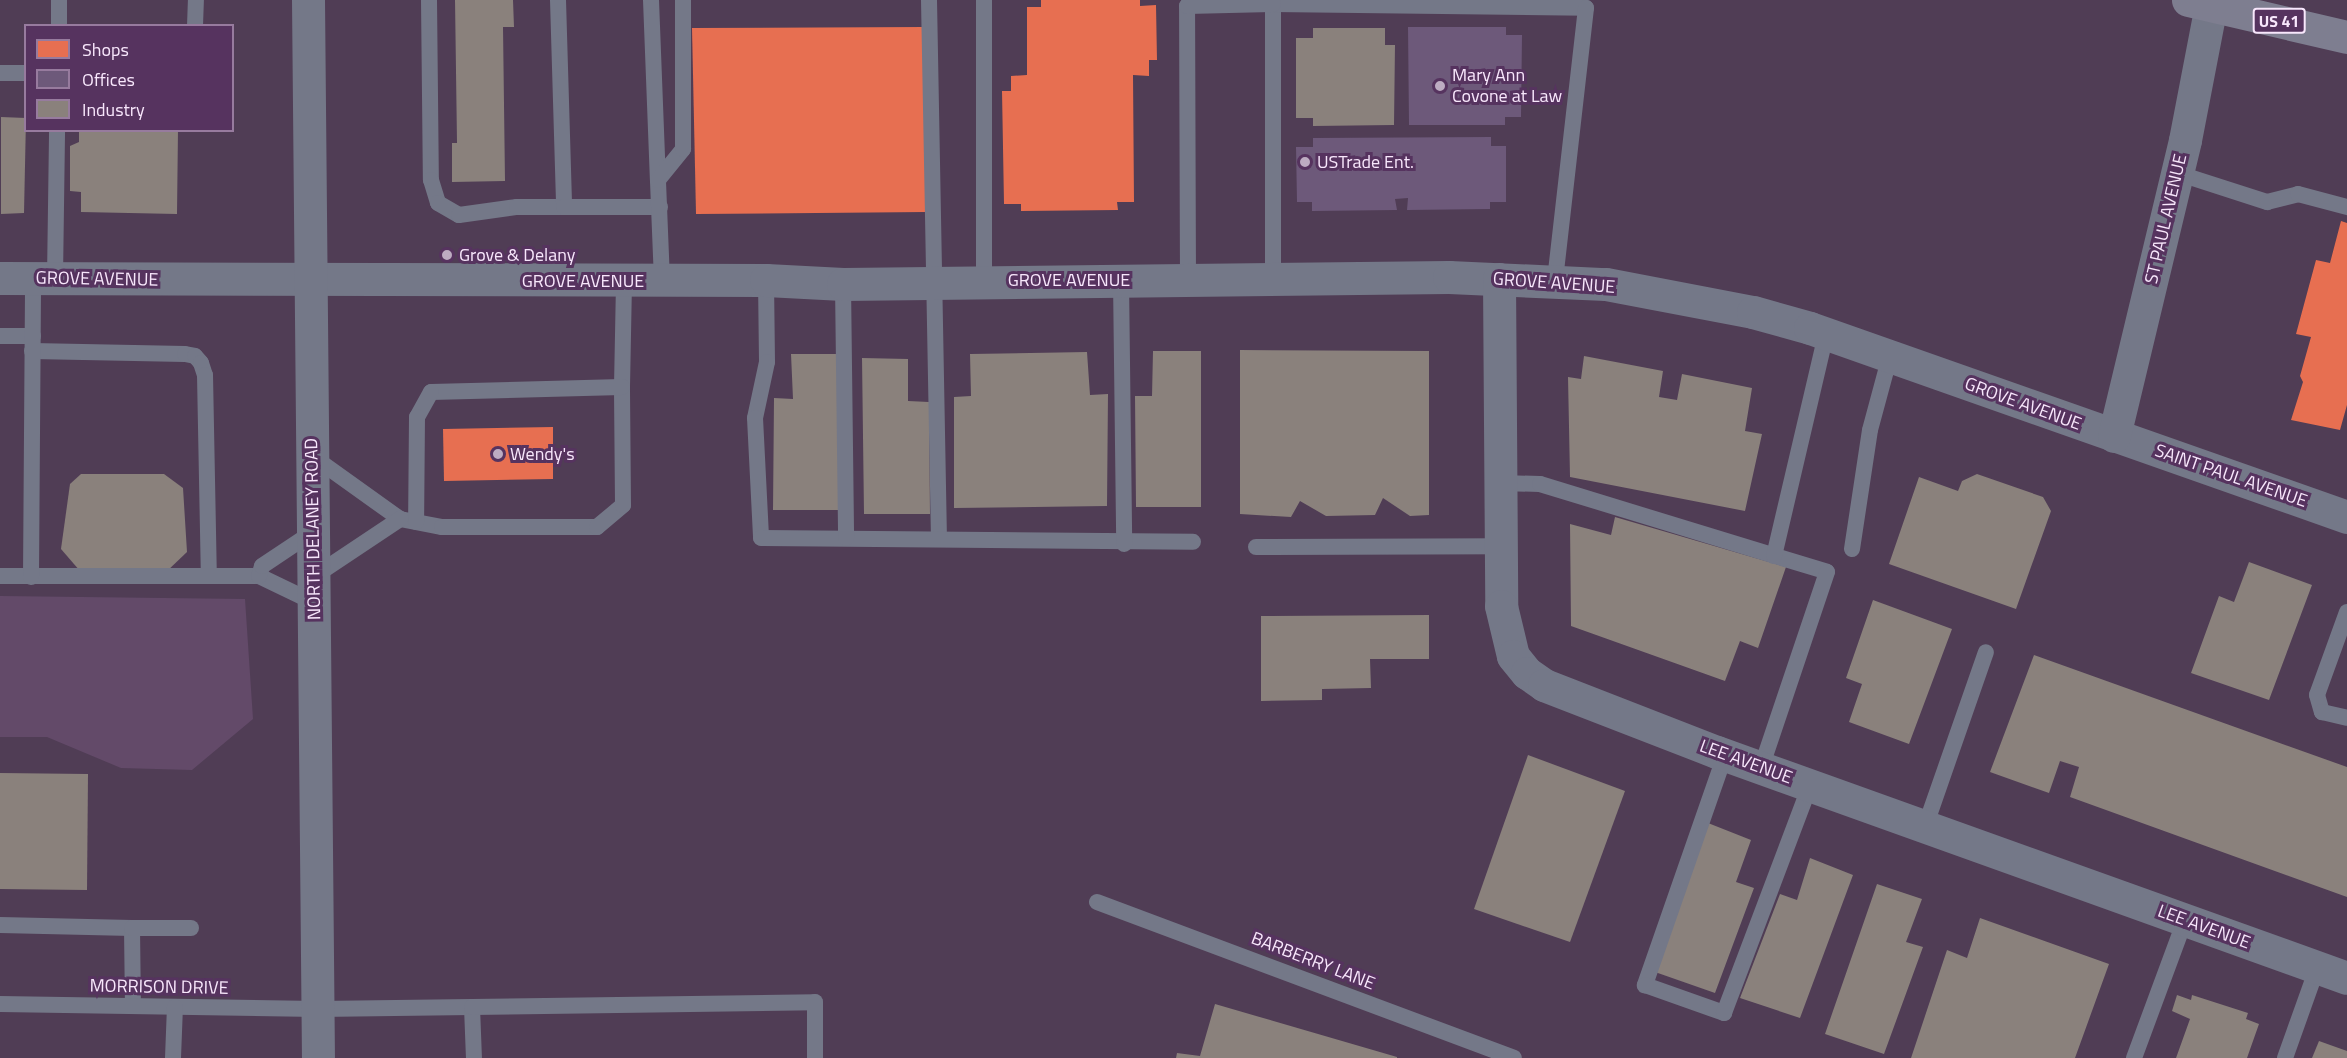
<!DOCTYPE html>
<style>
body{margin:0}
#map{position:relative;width:2347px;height:1058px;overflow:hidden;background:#503d55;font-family:"Titillium Web",sans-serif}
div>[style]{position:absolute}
.green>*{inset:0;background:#634a69}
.shops>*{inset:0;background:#e76f51}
.offices>*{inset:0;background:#6d597a}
.industry>*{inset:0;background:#8a817c}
.service>*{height:16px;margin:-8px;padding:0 8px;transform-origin:8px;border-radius:8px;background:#747888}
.minor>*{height:33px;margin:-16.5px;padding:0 16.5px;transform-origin:16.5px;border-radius:16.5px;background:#747888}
.tertiary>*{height:33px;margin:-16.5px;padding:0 16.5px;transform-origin:16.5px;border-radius:16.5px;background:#747888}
.trunk>*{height:33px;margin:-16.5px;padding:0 16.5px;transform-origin:16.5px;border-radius:16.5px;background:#7e7e90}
.dots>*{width:16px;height:16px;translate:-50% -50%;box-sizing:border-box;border:3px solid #56335f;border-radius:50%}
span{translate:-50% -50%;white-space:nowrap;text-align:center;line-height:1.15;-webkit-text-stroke:6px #56335f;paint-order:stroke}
.shield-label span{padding:2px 4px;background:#56335f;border:2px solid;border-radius:4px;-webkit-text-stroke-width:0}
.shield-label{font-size:16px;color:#f8e7fc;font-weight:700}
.poi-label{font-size:18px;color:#f8e7fc}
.left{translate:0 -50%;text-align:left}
.street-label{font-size:18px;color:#f8e7fc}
.legend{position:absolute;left:24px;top:24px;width:210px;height:108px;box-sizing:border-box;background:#56335f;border:2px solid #977b9e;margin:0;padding:8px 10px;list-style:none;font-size:18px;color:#f8e7fc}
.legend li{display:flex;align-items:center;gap:12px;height:30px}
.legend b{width:30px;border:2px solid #977b9e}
</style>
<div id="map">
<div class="green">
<i style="clip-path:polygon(0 596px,245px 599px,253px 719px,192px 770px,121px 768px,47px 737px,0 737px)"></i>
</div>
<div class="shops">
<i style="clip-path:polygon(1041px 0,1140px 0,1140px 6px,1156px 5px,1157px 60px,1149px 60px,1149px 76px,1133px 75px,1134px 202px,1117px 202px,1118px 210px,1021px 211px,1021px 204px,1004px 204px,1002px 91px,1011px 91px,1011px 76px,1027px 75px,1027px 7px,1041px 7px)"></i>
<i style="clip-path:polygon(924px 27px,926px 212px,696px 214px,692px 28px)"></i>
<i style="clip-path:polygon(2341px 221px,2347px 223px,2347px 405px,2340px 430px,2291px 420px,2303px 382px,2300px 376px,2311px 337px,2296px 334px,2316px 260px,2330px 263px)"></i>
<i style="clip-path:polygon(553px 427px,553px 479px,444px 481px,443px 429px)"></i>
</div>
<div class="offices">
<i style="clip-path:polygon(1408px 27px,1506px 27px,1506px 35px,1522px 35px,1521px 117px,1505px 117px,1505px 125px,1409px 125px)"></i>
<i style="clip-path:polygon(1491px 137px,1491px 146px,1506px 146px,1506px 202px,1490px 202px,1490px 209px,1407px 210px,1408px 198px,1395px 199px,1397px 210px,1312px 211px,1312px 202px,1297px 202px,1296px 147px,1313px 147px,1313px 138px)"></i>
</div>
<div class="industry">
<i style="clip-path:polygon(455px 0,513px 0,514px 27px,503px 27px,505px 181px,452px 182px,452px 143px,457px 143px)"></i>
<i style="clip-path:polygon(1313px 28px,1385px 28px,1385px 45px,1395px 45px,1394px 125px,1313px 126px,1313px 118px,1296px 118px,1296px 38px,1313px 38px)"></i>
<i style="clip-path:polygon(1px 117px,26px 118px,24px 213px,1px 214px)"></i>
<i style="clip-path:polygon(79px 130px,178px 130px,177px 214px,81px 212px,81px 192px,70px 191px,70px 146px,79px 142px)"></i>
<i style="clip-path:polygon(1240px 350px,1429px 351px,1429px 515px,1410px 516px,1383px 498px,1375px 515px,1326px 516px,1300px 501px,1291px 517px,1240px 514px)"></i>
<i style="clip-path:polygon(1153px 351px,1201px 351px,1201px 507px,1136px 507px,1135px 396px,1152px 396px)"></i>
<i style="clip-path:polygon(1087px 352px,1090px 395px,1108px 394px,1107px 506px,954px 508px,954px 397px,971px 396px,970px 354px)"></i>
<i style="clip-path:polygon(791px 354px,838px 354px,839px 510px,773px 510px,774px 398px,793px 399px)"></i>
<i style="clip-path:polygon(1584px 356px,1663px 371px,1659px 397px,1677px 400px,1682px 374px,1752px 388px,1745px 431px,1762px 434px,1745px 511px,1570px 477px,1568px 377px,1581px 379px)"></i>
<i style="clip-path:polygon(862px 358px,908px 359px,908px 401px,929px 402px,930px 514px,864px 514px)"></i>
<i style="clip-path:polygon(81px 474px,164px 474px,183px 488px,187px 552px,165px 573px,80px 571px,61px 549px,70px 484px)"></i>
<i style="clip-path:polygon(1977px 474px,2043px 497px,2051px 511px,2016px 609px,1889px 564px,1919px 477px,1958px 491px,1962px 481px)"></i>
<i style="clip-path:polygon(1615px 517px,1786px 567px,1758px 648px,1740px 641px,1725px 681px,1571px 626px,1570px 524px,1611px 535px)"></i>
<i style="clip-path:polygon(2249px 562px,2312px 585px,2269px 700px,2191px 673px,2219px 596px,2234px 602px)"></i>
<i style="clip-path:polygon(1873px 600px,1952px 629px,1909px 744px,1849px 722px,1862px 684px,1846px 678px)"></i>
<i style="clip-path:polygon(1429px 615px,1429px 659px,1370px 659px,1371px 688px,1322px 689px,1322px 700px,1261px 701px,1261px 616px)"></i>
<i style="clip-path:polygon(2034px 655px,2347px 767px,2347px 897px,2070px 797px,2079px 767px,2060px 761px,2049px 793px,1990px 772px)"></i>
<i style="clip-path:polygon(1528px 755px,1625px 791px,1570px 942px,1474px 909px)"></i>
<i style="clip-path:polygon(0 773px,88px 774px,87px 890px,0 889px)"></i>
<i style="clip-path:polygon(1708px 823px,1751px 840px,1736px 882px,1754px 888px,1715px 993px,1655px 972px)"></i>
<i style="clip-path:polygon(1810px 858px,1853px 875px,1800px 1018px,1740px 998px,1780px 894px,1797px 900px)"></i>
<i style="clip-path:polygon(1877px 884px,1922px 899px,1906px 942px,1923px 947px,1884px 1054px,1825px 1034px)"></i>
<i style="clip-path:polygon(1980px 918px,2109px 964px,2075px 1058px,1911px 1058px,1947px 950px,1967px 958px)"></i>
<i style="clip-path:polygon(2177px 995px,2191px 1000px,2192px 995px,2248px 1013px,2246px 1019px,2259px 1024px,2247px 1058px,2176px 1058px,2190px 1019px,2172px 1011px)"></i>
<i style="clip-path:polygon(1215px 1004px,1397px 1057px,1397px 1058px,1176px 1058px,1177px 1053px,1200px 1056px)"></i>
<i style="clip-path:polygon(2319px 1041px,2347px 1051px,2347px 1058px,2312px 1058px)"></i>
</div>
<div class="service">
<i style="left:429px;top:0;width:180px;rotate:89.4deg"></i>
<i style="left:431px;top:180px;width:24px;rotate:73deg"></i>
<i style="left:438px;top:203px;width:24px;rotate:30deg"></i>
<i style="left:459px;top:215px;width:59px;rotate:-7.9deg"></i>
<i style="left:517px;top:207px;width:47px"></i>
<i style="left:558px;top:0;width:207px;rotate:88.3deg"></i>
<i style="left:564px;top:207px;width:96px"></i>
<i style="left:651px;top:0;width:180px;rotate:87.8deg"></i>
<i style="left:929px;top:0;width:539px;rotate:88.94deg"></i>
<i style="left:59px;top:26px;width:26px;rotate:-90deg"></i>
<i style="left:195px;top:26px;width:26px;rotate:-88deg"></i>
<i style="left:0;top:73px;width:26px"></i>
<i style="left:2177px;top:173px;width:95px;rotate:17.9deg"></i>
<i style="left:2267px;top:202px;width:32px;rotate:-14deg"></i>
<i style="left:2298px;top:194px;width:51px;rotate:14.9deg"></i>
<i style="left:55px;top:278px;width:148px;rotate:-89.2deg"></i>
<i style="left:1273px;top:278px;width:274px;rotate:-90deg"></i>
<i style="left:1273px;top:4px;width:313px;rotate:0.7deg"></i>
<i style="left:1586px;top:8px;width:276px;rotate:96.5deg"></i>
<i style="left:1188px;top:279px;width:273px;rotate:-90.2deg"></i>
<i style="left:1187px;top:6px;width:86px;rotate:-1.3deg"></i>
<i style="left:766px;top:280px;width:82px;rotate:89.3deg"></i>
<i style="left:767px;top:362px;width:57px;rotate:102.1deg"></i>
<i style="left:755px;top:418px;width:120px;rotate:87.1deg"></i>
<i style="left:761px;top:538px;width:432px;rotate:0.5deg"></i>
<i style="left:984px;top:280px;width:280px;rotate:-90deg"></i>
<i style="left:1121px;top:280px;width:264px;rotate:89.3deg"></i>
<i style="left:662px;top:281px;width:101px;rotate:-92.3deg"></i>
<i style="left:658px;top:180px;width:40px;rotate:-51deg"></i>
<i style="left:683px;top:149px;width:149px;rotate:-90deg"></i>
<i style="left:843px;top:284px;width:254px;rotate:89.3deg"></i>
<i style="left:0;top:336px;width:33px"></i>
<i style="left:32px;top:351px;width:153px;rotate:1.1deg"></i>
<i style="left:185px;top:354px;width:10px;rotate:11deg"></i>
<i style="left:195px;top:356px;width:9px;rotate:49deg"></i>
<i style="left:201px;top:363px;width:13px;rotate:72deg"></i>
<i style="left:205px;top:375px;width:201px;rotate:88.9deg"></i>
<i style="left:622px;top:387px;width:106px;rotate:-88.9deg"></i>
<i style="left:312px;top:456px;width:108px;rotate:35.6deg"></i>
<i style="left:400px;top:519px;width:43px;rotate:10.8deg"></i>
<i style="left:442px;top:527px;width:155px"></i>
<i style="left:597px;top:527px;width:34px;rotate:-40deg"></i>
<i style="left:623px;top:505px;width:118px;rotate:-90.5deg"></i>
<i style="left:622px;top:387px;width:191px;rotate:178.5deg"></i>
<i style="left:431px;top:392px;width:29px;rotate:119deg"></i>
<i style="left:417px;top:417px;width:105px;rotate:90.5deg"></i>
<i style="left:1500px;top:483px;width:40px;rotate:1.4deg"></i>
<i style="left:1540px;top:484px;width:300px;rotate:17deg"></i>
<i style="left:1827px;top:572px;width:207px;rotate:108.6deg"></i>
<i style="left:1256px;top:547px;width:244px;rotate:-0.2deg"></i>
<i style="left:1852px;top:549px;width:120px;rotate:-81.4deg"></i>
<i style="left:1870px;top:430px;width:77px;rotate:-74.9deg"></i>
<i style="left:1774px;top:556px;width:228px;rotate:-76.8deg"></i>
<i style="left:0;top:576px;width:259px"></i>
<i style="left:259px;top:576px;width:60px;rotate:25.7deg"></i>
<i style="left:259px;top:576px;width:10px;rotate:-73deg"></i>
<i style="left:262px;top:566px;width:61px;rotate:-33.7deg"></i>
<i style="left:31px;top:577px;width:299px;rotate:-89.6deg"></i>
<i style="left:313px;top:577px;width:105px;rotate:-33.7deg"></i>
<i style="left:2347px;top:612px;width:88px;rotate:109.9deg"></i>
<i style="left:2317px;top:695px;width:18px;rotate:74deg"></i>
<i style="left:2322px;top:712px;width:26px;rotate:13deg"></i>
<i style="left:1725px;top:755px;width:244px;rotate:109.2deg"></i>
<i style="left:1645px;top:985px;width:84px;rotate:19.5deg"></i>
<i style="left:1724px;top:1013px;width:243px;rotate:-69.3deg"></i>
<i style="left:1925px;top:827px;width:185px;rotate:-70.8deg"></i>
<i style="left:1097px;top:902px;width:445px;rotate:20.5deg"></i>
<i style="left:0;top:925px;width:132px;rotate:1.3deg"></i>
<i style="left:132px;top:928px;width:78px;rotate:89.3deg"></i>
<i style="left:132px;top:928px;width:59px"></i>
<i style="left:0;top:1004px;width:318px;rotate:0.9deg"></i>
<i style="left:318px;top:1009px;width:154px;rotate:-0.7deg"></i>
<i style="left:472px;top:1007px;width:51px;rotate:87.8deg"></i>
<i style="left:472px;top:1007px;width:343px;rotate:-0.8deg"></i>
<i style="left:815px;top:1002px;width:56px;rotate:90deg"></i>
<i style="left:173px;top:1058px;width:51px;rotate:-87.8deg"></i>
<i style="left:2134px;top:1058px;width:147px;rotate:-69.7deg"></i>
<i style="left:2285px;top:1058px;width:96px;rotate:-70.4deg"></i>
</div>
<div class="minor">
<i style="left:0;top:278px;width:766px;rotate:0.15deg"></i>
<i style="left:766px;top:280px;width:77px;rotate:3deg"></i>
<i style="left:843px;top:284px;width:606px;rotate:-0.66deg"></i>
<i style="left:1449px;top:277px;width:157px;rotate:2.6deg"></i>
<i style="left:1606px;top:284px;width:150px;rotate:10.8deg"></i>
<i style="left:1753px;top:312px;width:59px;rotate:15.7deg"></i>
<i style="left:1810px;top:328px;width:569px;rotate:19.39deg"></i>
<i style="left:1499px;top:279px;width:327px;rotate:89.6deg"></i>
<i style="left:1501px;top:606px;width:51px;rotate:76.5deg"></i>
<i style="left:1513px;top:656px;width:22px;rotate:51deg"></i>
<i style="left:1527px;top:673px;width:21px;rotate:35deg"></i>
<i style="left:1544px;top:685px;width:186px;rotate:21.2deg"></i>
<i style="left:1717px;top:752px;width:669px;rotate:19.73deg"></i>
<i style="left:2114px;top:436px;width:304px;rotate:-76.5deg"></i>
<i style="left:2185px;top:140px;width:143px;rotate:-79.1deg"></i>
</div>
<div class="tertiary">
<i style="left:308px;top:0;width:1058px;rotate:89.46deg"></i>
</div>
<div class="trunk">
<i style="left:2188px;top:0;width:163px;rotate:13.1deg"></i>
</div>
<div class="dots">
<i style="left:1440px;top:86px;background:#bdacc2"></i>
<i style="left:1305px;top:162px;background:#bdacc2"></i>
<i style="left:447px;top:255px;background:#bdacc2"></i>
<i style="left:498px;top:454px;background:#bdacc2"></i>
</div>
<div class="shield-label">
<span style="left:2279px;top:21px">US 41</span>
</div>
<div class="poi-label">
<span class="left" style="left:1452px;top:86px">Mary Ann<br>Covone at Law</span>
<span class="left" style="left:1317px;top:162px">USTrade Ent.</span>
<span class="left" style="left:459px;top:255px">Grove &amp; Delany</span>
<span class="left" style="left:510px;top:454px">Wendy's</span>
</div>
<div class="street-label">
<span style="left:2166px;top:219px;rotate:-77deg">ST PAUL AVENUE</span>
<span style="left:97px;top:279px;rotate:1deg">GROVE AVENUE</span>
<span style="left:1069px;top:280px">GROVE AVENUE</span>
<span style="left:583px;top:281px">GROVE AVENUE</span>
<span style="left:1554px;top:283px;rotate:4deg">GROVE AVENUE</span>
<span style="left:2023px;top:404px;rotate:20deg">GROVE AVENUE</span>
<span style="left:2231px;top:476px;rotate:19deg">SAINT PAUL AVENUE</span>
<span style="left:313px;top:529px;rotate:-91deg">NORTH DELANEY ROAD</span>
<span style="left:1746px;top:762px;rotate:20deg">LEE AVENUE</span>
<span style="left:2204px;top:927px;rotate:20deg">LEE AVENUE</span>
<span style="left:1313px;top:961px;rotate:21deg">BARBERRY LANE</span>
<span style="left:159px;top:987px;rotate:1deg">MORRISON DRIVE</span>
</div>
<ul class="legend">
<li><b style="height:16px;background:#e76f51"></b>Shops</li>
<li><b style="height:16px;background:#6d597a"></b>Offices</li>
<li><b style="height:16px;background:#8a817c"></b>Industry</li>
</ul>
</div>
